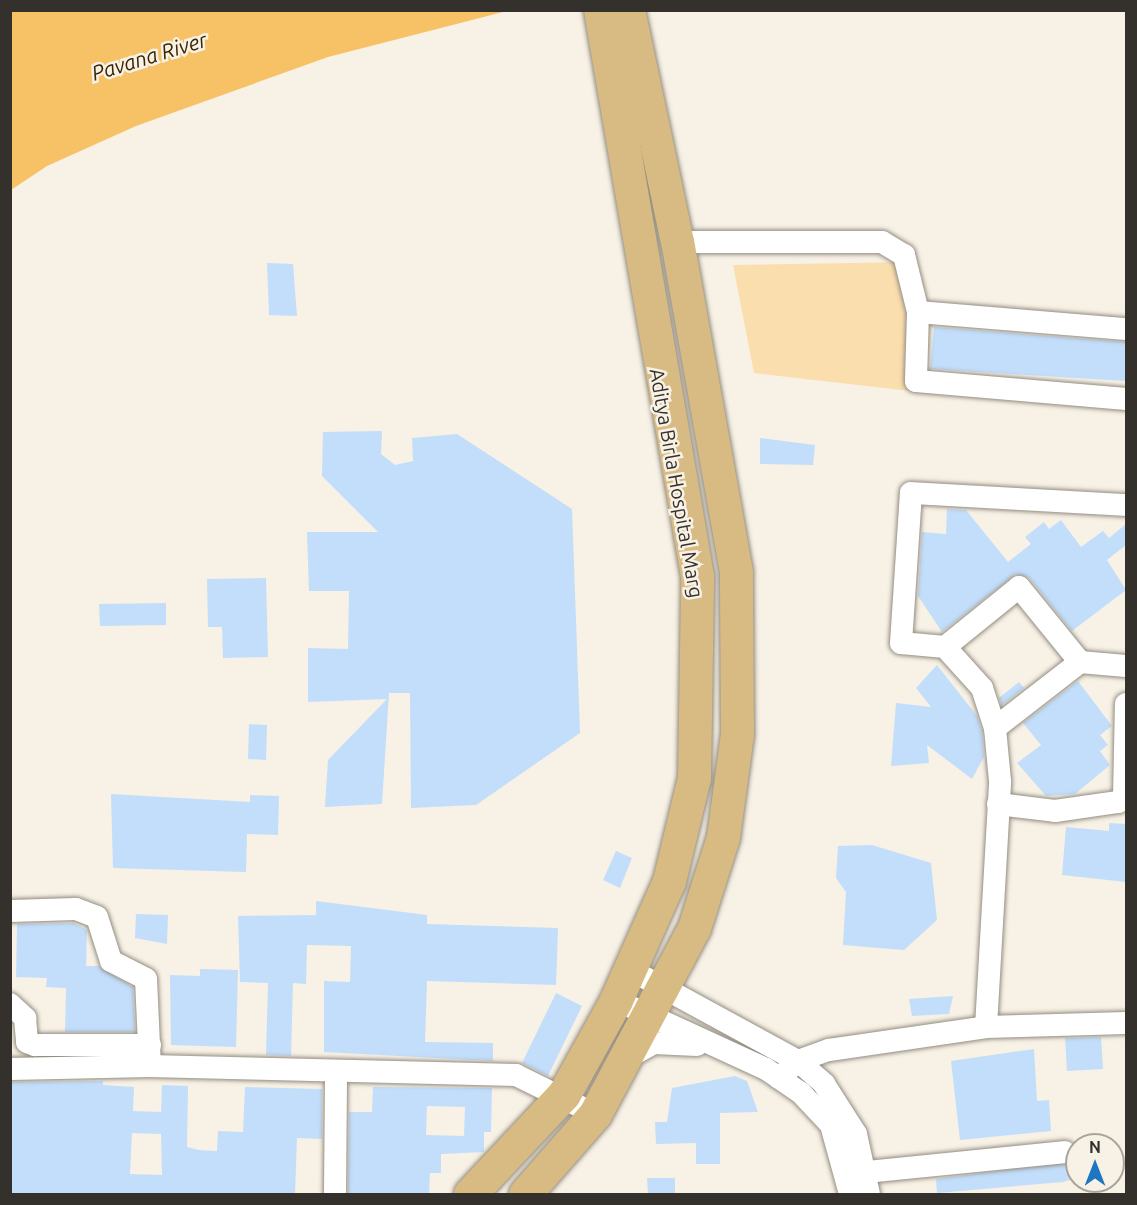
<!DOCTYPE html>
<style>
body{margin:0}
#map{position:relative;width:1137px;height:1205px;overflow:hidden;background:#f8f1e5;font-family:Ubuntu,sans-serif}
div>[style]{position:absolute}
.green>*{inset:0;background:#fbdeae}
.water>*{inset:0;background:#f7c265}
.building>*{inset:0;background:#c2defb}
.roads{filter:drop-shadow(0 0 2px #938d82) drop-shadow(0 0 2px #938d82)}
.minor>*{height:22px;margin:-11px;padding:0 11px;transform-origin:11px;border-radius:11px;background:#fff}
.primary>*{height:33px;margin:-16.5px;padding:0 16.5px;transform-origin:16.5px;border-radius:16.5px;background:#d8bb82}
span{translate:-50% -50%;white-space:nowrap;text-align:center;line-height:1.15;-webkit-text-stroke:5px #f8f1e5;paint-order:stroke}
.street-label{font-size:20px;color:#34312d}
.water-label{font-size:21px;color:#3a2500;font-style:italic}
.frame{position:absolute;inset:0;border:12px solid #34312d;pointer-events:none}
.north{position:absolute;left:1065px;top:1133px;width:60px;height:60px;box-sizing:border-box;background:#f8f1e5;border:2px solid #aaa49b;border-radius:50%;rotate:0deg;font-size:16px;font-weight:700;line-height:24px;text-align:center;color:#34312d}
.north::after{content:'';display:block;margin:auto;width:21px;height:27px;background:#1e76c3;clip-path:polygon(50% 0,100% 100%,50% 72%,0 100%)}
</style>
<div id="map">
<div class="green">
<i style="clip-path:polygon(912px 262px,919px 392px,754px 373px,733px 265px)"></i>
</div>
<div class="water">
<i style="clip-path:polygon(11px 10px,507px 10px,507px 11px,328px 57px,136px 126px,47px 166px,11px 190px)"></i>
</div>
<div class="building">
<i style="clip-path:polygon(267px 263px,293px 264px,297px 316px,269px 315px)"></i>
<i style="clip-path:polygon(934px 327px,1126px 342px,1126px 381px,930px 369px)"></i>
<i style="clip-path:polygon(382px 431px,381px 454px,395px 465px,413px 461px,412px 438px,457px 434px,572px 509px,580px 733px,476px 805px,411px 808px,410px 693px,389px 693px,382px 804px,325px 807px,328px 760px,387px 699px,308px 702px,308px 648px,348px 649px,349px 591px,309px 591px,307px 532px,378px 532px,322px 476px,323px 432px)"></i>
<i style="clip-path:polygon(760px 438px,815px 445px,813px 465px,760px 464px)"></i>
<i style="clip-path:polygon(947px 509px,966px 510px,1008px 562px,1031px 544px,1025px 537px,1044px 522px,1049px 529px,1061px 520px,1081px 547px,1103px 531px,1109px 538px,1126px 524px,1126px 545px,1107px 560px,1126px 590px,1072px 631px,1029px 578px,1016px 574px,942px 632px,918px 596px,922px 532px,946px 534px)"></i>
<i style="clip-path:polygon(266px 578px,268px 657px,223px 658px,222px 627px,208px 627px,207px 579px)"></i>
<i style="clip-path:polygon(166px 603px,166px 625px,100px 626px,99px 604px)"></i>
<i style="clip-path:polygon(937px 665px,977px 716px,982px 731px,984px 757px,972px 779px,927px 745px,929px 763px,891px 766px,896px 703px,931px 707px,916px 688px)"></i>
<i style="clip-path:polygon(1078px 681px,1112px 726px,1100px 735px,1108px 745px,1100px 751px,1110px 765px,1075px 794px,1046px 796px,1017px 763px,1041px 745px,1023px 723px)"></i>
<i style="clip-path:polygon(1019px 682px,1024px 688px,1002px 705px,999px 698px)"></i>
<i style="clip-path:polygon(249px 724px,267px 725px,266px 760px,248px 759px)"></i>
<i style="clip-path:polygon(111px 794px,250px 802px,250px 795px,279px 796px,278px 835px,247px 834px,246px 872px,113px 868px)"></i>
<i style="clip-path:polygon(1109px 823px,1126px 824px,1126px 882px,1062px 875px,1066px 827px,1109px 831px)"></i>
<i style="clip-path:polygon(872px 845px,931px 863px,937px 920px,904px 950px,843px 945px,846px 892px,836px 878px,838px 846px)"></i>
<i style="clip-path:polygon(616px 851px,632px 858px,620px 888px,603px 880px)"></i>
<i style="clip-path:polygon(316px 901px,427px 915px,427px 924px,558px 928px,556px 985px,427px 981px,425px 1042px,493px 1043px,493px 1061px,324px 1052px,324px 981px,350px 982px,351px 946px,307px 945px,306px 984px,293px 983px,291px 1056px,266px 1055px,268px 983px,240px 982px,238px 916px,316px 915px)"></i>
<i style="clip-path:polygon(136px 914px,168px 915px,167px 944px,135px 938px)"></i>
<i style="clip-path:polygon(74px 923px,87px 930px,86px 966px,99px 966px,133px 987px,135px 1032px,65px 1032px,66px 988px,46px 987px,47px 978px,16px 977px,17px 924px)"></i>
<i style="clip-path:polygon(200px 969px,238px 970px,236px 1047px,171px 1045px,170px 975px,200px 976px)"></i>
<i style="clip-path:polygon(556px 993px,582px 1006px,548px 1076px,522px 1063px)"></i>
<i style="clip-path:polygon(953px 996px,949px 1014px,912px 1016px,909px 999px)"></i>
<i style="clip-path:polygon(1101px 1037px,1103px 1069px,1067px 1071px,1065px 1038px)"></i>
<i style="clip-path:polygon(1034px 1049px,1037px 1101px,1049px 1100px,1051px 1131px,960px 1140px,951px 1061px)"></i>
<i style="clip-path:polygon(735px 1076px,747px 1081px,758px 1112px,720px 1113px,720px 1164px,696px 1164px,696px 1143px,656px 1144px,655px 1122px,667px 1122px,672px 1088px)"></i>
<i style="clip-path:polygon(evenodd,103px 1081px,103px 1085px,134px 1087px,133px 1111px,161px 1112px,162px 1085px,188px 1086px,187px 1147px,199px 1150px,217px 1151px,218px 1131px,243px 1132px,245px 1087px,322px 1089px,322px 1139px,297px 1138px,295px 1194px,10px 1194px,10px 1082px,103px 1081px,132px 1133px,161px 1134px,162px 1175px,130px 1174px,132px 1133px)"></i>
<i style="clip-path:polygon(evenodd,373px 1087px,492px 1088px,491px 1132px,484px 1132px,484px 1152px,441px 1154px,441px 1173px,430px 1173px,429px 1194px,348px 1194px,349px 1112px,372px 1112px,373px 1087px,427px 1106px,465px 1107px,464px 1136px,426px 1135px,427px 1106px)"></i>
<i style="clip-path:polygon(1077px 1160px,1077px 1178px,1063px 1182px,937px 1193px,936px 1179px)"></i>
<i style="clip-path:polygon(647px 1178px,675px 1178px,675px 1194px,648px 1194px)"></i>
</div>
<div class="roads">
<div class="minor">
<i style="left:677px;top:242px;width:205px"></i>
<i style="left:882px;top:242px;width:26px;rotate:31deg"></i>
<i style="left:904px;top:255px;width:59px;rotate:76.2deg"></i>
<i style="left:918px;top:312px;width:209px;rotate:4.7deg"></i>
<i style="left:918px;top:312px;width:69px;rotate:91.7deg"></i>
<i style="left:916px;top:381px;width:211px;rotate:4.9deg"></i>
<i style="left:945px;top:647px;width:95px;rotate:-39deg"></i>
<i style="left:1019px;top:587px;width:97px;rotate:50.9deg"></i>
<i style="left:1080px;top:662px;width:46px;rotate:5deg"></i>
<i style="left:995px;top:728px;width:108px;rotate:-37.8deg"></i>
<i style="left:998px;top:804px;width:57px;rotate:7deg"></i>
<i style="left:1055px;top:811px;width:64px;rotate:-8.1deg"></i>
<i style="left:1118px;top:802px;width:8px;rotate:-40deg"></i>
<i style="left:1124px;top:797px;width:93px;rotate:-88.8deg"></i>
<i style="left:10px;top:911px;width:66px;rotate:-1.7deg"></i>
<i style="left:76px;top:909px;width:22px;rotate:21deg"></i>
<i style="left:97px;top:917px;width:46px;rotate:72.3deg"></i>
<i style="left:111px;top:961px;width:39px;rotate:27deg"></i>
<i style="left:146px;top:979px;width:87px;rotate:87.4deg"></i>
<i style="left:629px;top:969px;width:192px;rotate:28.6deg"></i>
<i style="left:798px;top:1061px;width:35px;rotate:41deg"></i>
<i style="left:824px;top:1084px;width:59px;rotate:57.4deg"></i>
<i style="left:856px;top:1134px;width:61px;rotate:77.8deg"></i>
<i style="left:616px;top:1000px;width:165px;rotate:24.7deg"></i>
<i style="left:766px;top:1069px;width:42px;rotate:34.4deg"></i>
<i style="left:801px;top:1093px;width:44px;rotate:46.8deg"></i>
<i style="left:831px;top:1125px;width:72px;rotate:74.6deg"></i>
<i style="left:10px;top:1004px;width:21px;rotate:43deg"></i>
<i style="left:25px;top:1018px;width:24px;rotate:85deg"></i>
<i style="left:27px;top:1042px;width:9px;rotate:21deg"></i>
<i style="left:35px;top:1045px;width:115px"></i>
<i style="left:986px;top:1027px;width:246px;rotate:-86.7deg"></i>
<i style="left:1000px;top:781px;width:53px;rotate:-95.4deg"></i>
<i style="left:995px;top:728px;width:42px;rotate:-108deg"></i>
<i style="left:982px;top:688px;width:55px;rotate:-132.1deg"></i>
<i style="left:945px;top:647px;width:44px;rotate:-174.8deg"></i>
<i style="left:901px;top:643px;width:150px;rotate:-86.2deg"></i>
<i style="left:911px;top:493px;width:215px;rotate:3.2deg"></i>
<i style="left:627px;top:1058px;width:31px;rotate:-29deg"></i>
<i style="left:654px;top:1043px;width:43px;rotate:2.7deg"></i>
<i style="left:10px;top:1069px;width:140px;rotate:-1.2deg"></i>
<i style="left:150px;top:1066px;width:366px;rotate:1.4deg"></i>
<i style="left:516px;top:1075px;width:88px;rotate:26.3deg"></i>
<i style="left:779px;top:1078px;width:25px;rotate:-42deg"></i>
<i style="left:798px;top:1061px;width:33px;rotate:-20deg"></i>
<i style="left:829px;top:1050px;width:159px;rotate:-8.3deg"></i>
<i style="left:986px;top:1027px;width:140px;rotate:-1.6deg"></i>
<i style="left:866px;top:1172px;width:200px;rotate:-5.7deg"></i>
<i style="left:335px;top:1194px;width:122px;rotate:-89.5deg"></i>
</div>
<div class="primary">
<i style="left:470px;top:1194px;width:137px;rotate:-46.8deg"></i>
<i style="left:564px;top:1094px;width:107px;rotate:-61deg"></i>
<i style="left:616px;top:1000px;width:130px;rotate:-66deg"></i>
<i style="left:669px;top:881px;width:106px;rotate:-76.4deg"></i>
<i style="left:694px;top:778px;width:202px;rotate:-89.1deg"></i>
<i style="left:697px;top:576px;width:574px;rotate:-99.72deg"></i>
<i style="left:525px;top:1194px;width:106px;rotate:-48.8deg"></i>
<i style="left:595px;top:1114px;width:211px;rotate:-62deg"></i>
<i style="left:694px;top:928px;width:96px;rotate:-72.3deg"></i>
<i style="left:723px;top:837px;width:104px;rotate:-82.3deg"></i>
<i style="left:737px;top:734px;width:162px;rotate:-90.4deg"></i>
<i style="left:736px;top:572px;width:335px;rotate:-100.1deg"></i>
<i style="left:677px;top:242px;width:237px;rotate:-101.9deg"></i>
</div>
</div>
<div class="street-label">
<span style="left:677px;top:483px;rotate:80deg">Aditya Birla Hospital Marg</span>
</div>
<div class="water-label">
<span style="left:149px;top:56px;rotate:-17deg">Pavana River</span>
</div>
<div class="frame"></div>
<div class="north">N</div>
</div>
